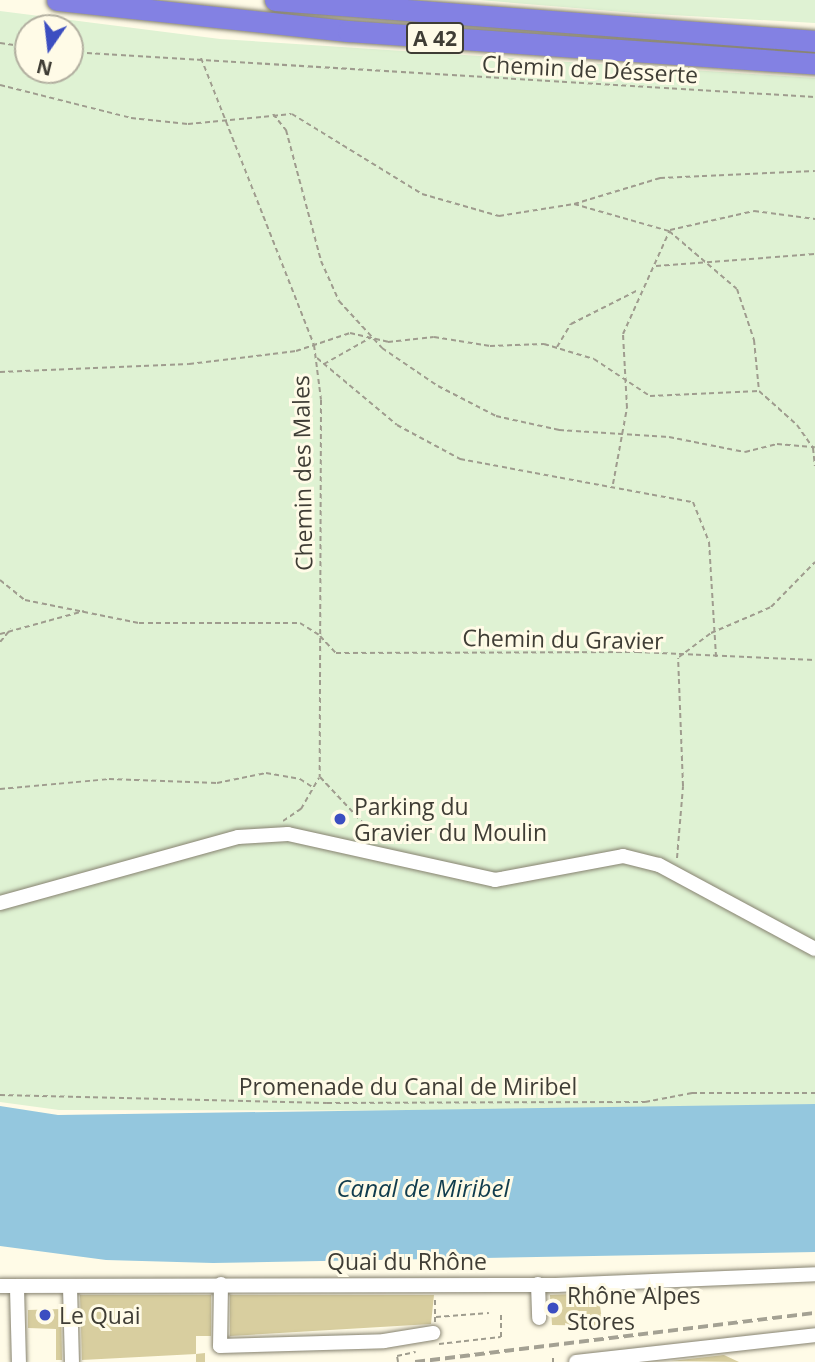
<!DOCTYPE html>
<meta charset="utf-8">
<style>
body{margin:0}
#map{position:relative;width:815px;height:1362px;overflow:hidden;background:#fffbe7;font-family:"Open Sans",sans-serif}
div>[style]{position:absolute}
.green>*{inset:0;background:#dff2d3}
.water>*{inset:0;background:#94c7de}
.building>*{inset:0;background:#d8ce9f}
.path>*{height:2px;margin-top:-1px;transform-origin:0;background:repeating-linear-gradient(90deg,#9f9c8e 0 5px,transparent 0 8.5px)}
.roads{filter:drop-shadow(0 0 2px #868270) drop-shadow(0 0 2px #868270)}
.minor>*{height:14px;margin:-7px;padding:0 7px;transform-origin:7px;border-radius:7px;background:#fff}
.highway>*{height:21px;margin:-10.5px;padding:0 10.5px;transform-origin:10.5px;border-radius:10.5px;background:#8381e3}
.rail>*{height:3.5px;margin-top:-1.75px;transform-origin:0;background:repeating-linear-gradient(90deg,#a4a193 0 10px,transparent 0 15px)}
.dots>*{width:19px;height:19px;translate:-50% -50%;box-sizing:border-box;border:4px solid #fffbe7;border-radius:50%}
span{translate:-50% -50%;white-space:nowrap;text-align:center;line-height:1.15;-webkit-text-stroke:6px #fffbe7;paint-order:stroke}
.shield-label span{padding:2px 5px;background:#fffbe7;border:2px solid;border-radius:5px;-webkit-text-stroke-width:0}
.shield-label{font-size:21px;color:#3f3d35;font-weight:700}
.street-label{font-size:23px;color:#3f3d35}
.poi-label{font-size:23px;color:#3f3d35}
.left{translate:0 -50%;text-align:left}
.water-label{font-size:24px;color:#103c4d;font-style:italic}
.north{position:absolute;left:14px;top:14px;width:70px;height:70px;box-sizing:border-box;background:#fffbe7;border:2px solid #b2afa0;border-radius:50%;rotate:194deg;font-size:19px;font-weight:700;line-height:28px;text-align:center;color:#3f3d35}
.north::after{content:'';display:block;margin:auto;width:24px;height:32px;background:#3c4ec1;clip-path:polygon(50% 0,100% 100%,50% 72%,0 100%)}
</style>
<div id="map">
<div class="green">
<i style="clip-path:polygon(479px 0,815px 0,815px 23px,636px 13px)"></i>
<i style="clip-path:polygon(evenodd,0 11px,220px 39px,815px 78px,815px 1104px,694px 1111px,59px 1110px,0 1102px,0 11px,28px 28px,70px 28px,70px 70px,28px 70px,28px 28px)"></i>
</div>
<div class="water">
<i style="clip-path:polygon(815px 1104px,815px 1252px,213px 1263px,106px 1260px,0 1246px,0 1106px,58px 1115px)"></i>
</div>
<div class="building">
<i style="clip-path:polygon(598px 1293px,603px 1326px,552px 1325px,550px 1295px)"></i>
<i style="clip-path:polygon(80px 1295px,211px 1295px,211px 1336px,196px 1336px,196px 1354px,205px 1353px,205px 1362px,196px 1362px,196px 1354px,82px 1360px)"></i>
<i style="clip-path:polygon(230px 1295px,434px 1295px,431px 1324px,230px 1336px)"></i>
<i style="clip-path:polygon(61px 1309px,62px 1360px,56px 1360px,56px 1329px,28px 1328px,28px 1310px)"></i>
<i style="clip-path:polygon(724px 1355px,739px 1362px,671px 1361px)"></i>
</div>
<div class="path">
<i style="left:0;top:43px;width:28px;rotate:8deg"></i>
<i style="left:70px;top:52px;width:746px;rotate:3.46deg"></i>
<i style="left:201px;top:58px;width:308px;rotate:68.5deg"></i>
<i style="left:314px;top:345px;width:55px;rotate:82.7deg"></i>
<i style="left:321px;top:400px;width:377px;rotate:90.2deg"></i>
<i style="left:320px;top:777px;width:63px;rotate:46.9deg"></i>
<i style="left:363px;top:823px;width:17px;rotate:69deg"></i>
<i style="left:0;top:85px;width:135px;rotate:14.1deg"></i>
<i style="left:131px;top:118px;width:57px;rotate:6deg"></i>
<i style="left:188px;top:124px;width:104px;rotate:-5.5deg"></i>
<i style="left:292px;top:114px;width:153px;rotate:31.6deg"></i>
<i style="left:422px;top:194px;width:80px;rotate:15.9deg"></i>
<i style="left:499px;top:216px;width:76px;rotate:-9.1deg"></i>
<i style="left:574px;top:204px;width:90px;rotate:-16.8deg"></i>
<i style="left:660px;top:178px;width:155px;rotate:-2.6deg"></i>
<i style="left:273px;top:114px;width:21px;rotate:51deg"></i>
<i style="left:286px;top:130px;width:136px;rotate:75deg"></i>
<i style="left:321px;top:261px;width:44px;rotate:65.8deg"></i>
<i style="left:339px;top:301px;width:64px;rotate:47.5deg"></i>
<i style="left:382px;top:348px;width:68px;rotate:34.2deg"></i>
<i style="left:438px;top:386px;width:65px;rotate:27.3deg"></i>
<i style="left:496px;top:416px;width:65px;rotate:12.5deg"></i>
<i style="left:559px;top:430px;width:110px;rotate:3.6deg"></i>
<i style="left:669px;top:437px;width:77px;rotate:11.2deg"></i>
<i style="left:745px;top:452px;width:33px;rotate:-14deg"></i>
<i style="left:777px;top:444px;width:38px;rotate:5deg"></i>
<i style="left:574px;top:204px;width:99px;rotate:15.9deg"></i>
<i style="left:669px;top:231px;width:89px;rotate:40.5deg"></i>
<i style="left:737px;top:289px;width:54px;rotate:71.6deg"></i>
<i style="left:754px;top:340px;width:51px;rotate:84.4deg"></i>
<i style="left:759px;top:391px;width:51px;rotate:41.8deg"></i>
<i style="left:797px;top:425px;width:28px;rotate:55deg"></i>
<i style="left:813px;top:448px;width:18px;rotate:84deg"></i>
<i style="left:670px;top:230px;width:86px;rotate:-12.7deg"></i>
<i style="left:754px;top:211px;width:62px;rotate:7.5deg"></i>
<i style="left:656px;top:266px;width:159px;rotate:-4.3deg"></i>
<i style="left:557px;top:347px;width:27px;rotate:-59deg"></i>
<i style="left:571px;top:324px;width:75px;rotate:-26.9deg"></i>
<i style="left:317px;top:358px;width:104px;rotate:39.9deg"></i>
<i style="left:397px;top:425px;width:72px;rotate:28.4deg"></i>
<i style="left:460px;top:459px;width:237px;rotate:10.5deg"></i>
<i style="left:693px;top:502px;width:43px;rotate:68.2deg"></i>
<i style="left:709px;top:542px;width:116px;rotate:86.5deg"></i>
<i style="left:324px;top:364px;width:53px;rotate:-29.5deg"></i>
<i style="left:0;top:372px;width:189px;rotate:-2.4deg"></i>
<i style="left:189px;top:364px;width:108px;rotate:-6.9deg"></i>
<i style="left:296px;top:351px;width:57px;rotate:-18.4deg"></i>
<i style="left:350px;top:333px;width:39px;rotate:13deg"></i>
<i style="left:388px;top:342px;width:46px;rotate:-6.2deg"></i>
<i style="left:434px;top:337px;width:57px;rotate:9.1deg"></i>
<i style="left:490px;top:346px;width:54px;rotate:-2.1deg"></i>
<i style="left:544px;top:344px;width:52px;rotate:16.7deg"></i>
<i style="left:594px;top:359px;width:67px;rotate:33.5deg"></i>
<i style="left:650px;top:396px;width:109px;rotate:-2.6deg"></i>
<i style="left:613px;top:484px;width:77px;rotate:-79.6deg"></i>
<i style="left:627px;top:408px;width:74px;rotate:-93.1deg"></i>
<i style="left:623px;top:334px;width:112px;rotate:-65.7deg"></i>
<i style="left:0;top:580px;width:32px;rotate:39deg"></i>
<i style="left:25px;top:600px;width:116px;rotate:11.4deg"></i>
<i style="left:139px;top:623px;width:161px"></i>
<i style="left:300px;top:623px;width:22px;rotate:32deg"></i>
<i style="left:0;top:634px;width:87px;rotate:-15.3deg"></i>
<i style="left:320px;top:636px;width:23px;rotate:47deg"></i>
<i style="left:336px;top:653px;width:301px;rotate:-0.2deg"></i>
<i style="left:637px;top:652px;width:178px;rotate:2.6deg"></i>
<i style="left:0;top:642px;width:17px;rotate:-50deg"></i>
<i style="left:679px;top:657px;width:40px;rotate:-37deg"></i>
<i style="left:711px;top:633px;width:65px;rotate:-23.4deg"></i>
<i style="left:771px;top:607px;width:63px;rotate:-45.6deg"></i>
<i style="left:0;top:789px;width:109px;rotate:-5.2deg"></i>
<i style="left:109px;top:779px;width:108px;rotate:2.1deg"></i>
<i style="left:217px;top:783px;width:50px;rotate:-11.5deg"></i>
<i style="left:266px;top:773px;width:35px;rotate:10deg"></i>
<i style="left:300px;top:779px;width:17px;rotate:33deg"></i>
<i style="left:283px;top:821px;width:22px;rotate:-34deg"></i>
<i style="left:301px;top:809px;width:36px;rotate:-60deg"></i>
<i style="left:677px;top:858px;width:72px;rotate:-85.2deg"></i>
<i style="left:683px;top:786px;width:128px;rotate:-92.2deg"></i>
<i style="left:0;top:1095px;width:327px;rotate:1.4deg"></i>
<i style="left:327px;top:1103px;width:318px;rotate:-0.2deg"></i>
<i style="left:645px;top:1102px;width:48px;rotate:-10.8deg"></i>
<i style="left:692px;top:1093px;width:123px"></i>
<i style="left:436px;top:1317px;width:53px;rotate:-4.3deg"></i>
<i style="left:435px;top:1322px;width:23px;rotate:-90deg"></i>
<i style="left:439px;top:1344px;width:62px;rotate:-6.4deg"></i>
<i style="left:501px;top:1337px;width:24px;rotate:-90deg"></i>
<i style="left:553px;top:1358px;width:4px;rotate:90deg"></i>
<i style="left:398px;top:1362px;width:6px;rotate:-99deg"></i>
<i style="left:397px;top:1356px;width:19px;rotate:-12deg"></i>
</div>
<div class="roads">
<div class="minor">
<i style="left:0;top:903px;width:247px;rotate:-15.5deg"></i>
<i style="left:238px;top:837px;width:50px;rotate:-3.4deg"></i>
<i style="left:288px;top:834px;width:212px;rotate:12.5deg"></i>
<i style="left:495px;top:880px;width:130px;rotate:-10.6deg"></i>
<i style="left:623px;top:856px;width:37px;rotate:14deg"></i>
<i style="left:659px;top:865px;width:177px;rotate:28.3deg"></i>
<i style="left:221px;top:1284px;width:62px;rotate:90.9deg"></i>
<i style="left:220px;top:1346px;width:164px;rotate:-1.7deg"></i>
<i style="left:384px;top:1341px;width:50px;rotate:-9.3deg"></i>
<i style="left:538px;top:1284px;width:34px;rotate:88deg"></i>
<i style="left:0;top:1286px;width:557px;rotate:-0.1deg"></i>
<i style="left:557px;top:1285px;width:258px;rotate:-2.4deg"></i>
<i style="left:70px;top:1287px;width:75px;rotate:88.5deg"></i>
<i style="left:17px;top:1288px;width:74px;rotate:88.5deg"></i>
<i style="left:576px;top:1362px;width:241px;rotate:-6.4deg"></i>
</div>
<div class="highway">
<i style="left:57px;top:0;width:293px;rotate:6.1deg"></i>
<i style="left:348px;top:31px;width:468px;rotate:4deg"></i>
<i style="left:275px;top:0;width:542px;rotate:4.34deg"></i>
</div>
</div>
<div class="rail">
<i style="left:415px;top:1362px;width:403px;rotate:-7deg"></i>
</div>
<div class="dots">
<i style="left:340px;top:819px;background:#3c4ec1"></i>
<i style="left:553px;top:1308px;background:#3c4ec1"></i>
<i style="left:45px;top:1315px;background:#3c4ec1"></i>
</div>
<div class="shield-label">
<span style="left:435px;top:38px">A 42</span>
</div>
<div class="street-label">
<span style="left:590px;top:69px;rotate:3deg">Chemin de Désserte</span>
<span style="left:302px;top:473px;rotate:-91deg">Chemin des Males</span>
<span style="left:563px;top:639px;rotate:1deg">Chemin du Gravier</span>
<span style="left:408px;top:1086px">Promenade du Canal de Miribel</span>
<span style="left:407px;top:1261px">Quai du Rhône</span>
</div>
<div class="poi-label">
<span class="left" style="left:354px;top:819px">Parking du<br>Gravier du Moulin</span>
<span class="left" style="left:567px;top:1308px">Rhône Alpes<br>Stores</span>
<span class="left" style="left:59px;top:1315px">Le Quai</span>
</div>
<div class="water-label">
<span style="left:423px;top:1188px">Canal de Miribel</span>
</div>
<div class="north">N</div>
</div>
